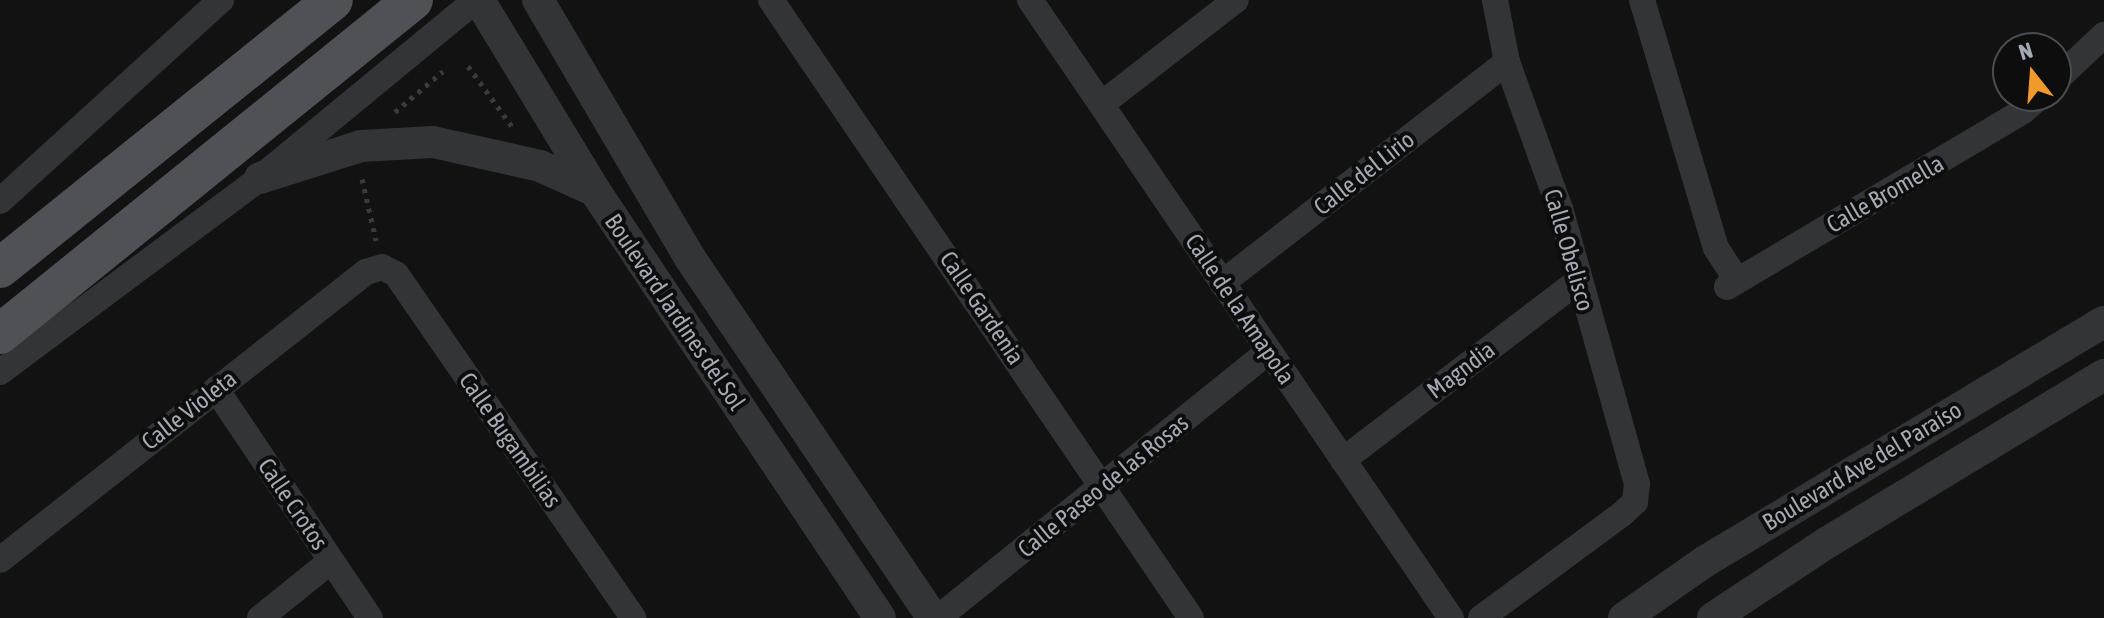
<!DOCTYPE html>
<meta charset="utf-8">
<style>
body{margin:0}
#map{position:relative;width:2104px;height:618px;overflow:hidden;background:#121213;font-family:"Asap Condensed",sans-serif}
div>[style]{position:absolute}
.path>*{height:5px;margin-top:-2.5px;transform-origin:0;background:repeating-linear-gradient(90deg,#393b3f 0 4px,transparent 0 10px)}
.minor>*{height:26px;margin:-13px;padding:0 13px;transform-origin:13px;border-radius:13px;background:#333438}
.tertiary>*{height:32px;margin:-16px;padding:0 16px;transform-origin:16px;border-radius:16px;background:#333438}
.primary>*{height:40px;margin:-20px;padding:0 20px;transform-origin:20px;border-radius:20px;background:#4f5157}
span{translate:-50% -50%;white-space:nowrap;text-align:center;line-height:1.15;-webkit-text-stroke:8px #0d0d0e;paint-order:stroke}
.street-label{font-size:24px;color:#a3aab4}
.north{position:absolute;left:1992px;top:32px;width:80px;height:80px;box-sizing:border-box;background:#0d0d0e;border:2px solid #494c50;border-radius:50%;rotate:343deg;font-size:22px;font-weight:700;line-height:32px;text-align:center;color:#a3aab4}
.north::after{content:'';display:block;margin:auto;width:28px;height:36px;background:#f09a2c;clip-path:polygon(50% 0,100% 100%,50% 72%,0 100%)}
</style>
<div id="map">
<div class="path">
<i style="left:468px;top:66px;width:77px;rotate:54deg"></i>
<i style="left:395px;top:112px;width:63px;rotate:-40.5deg"></i>
<i style="left:362px;top:179px;width:63px;rotate:77.1deg"></i>
</div>
<div class="minor">
<i style="left:771px;top:0;width:747px;rotate:55.8deg"></i>
<i style="left:1030px;top:0;width:748px;rotate:55.74deg"></i>
<i style="left:1642px;top:0;width:259px;rotate:73.4deg"></i>
<i style="left:1716px;top:248px;width:37px;rotate:57deg"></i>
<i style="left:2056px;top:80px;width:66px;rotate:-43.2deg"></i>
<i style="left:1103px;top:103px;width:168px;rotate:-37.8deg"></i>
<i style="left:0;top:201px;width:299px;rotate:-42.3deg"></i>
<i style="left:1222px;top:283px;width:361px;rotate:-37.8deg"></i>
<i style="left:1727px;top:287px;width:344px;rotate:-30.7deg"></i>
<i style="left:2023px;top:111px;width:23px;rotate:-41deg"></i>
<i style="left:0;top:372px;width:324px;rotate:-36.7deg"></i>
<i style="left:260px;top:178px;width:280px;rotate:-39.5deg"></i>
<i style="left:216px;top:389px;width:276px;rotate:56.1deg"></i>
<i style="left:1343px;top:460px;width:295px;rotate:-37.3deg"></i>
<i style="left:0;top:560px;width:466px;rotate:-38.2deg"></i>
<i style="left:366px;top:272px;width:17px;rotate:-17deg"></i>
<i style="left:382px;top:267px;width:16px;rotate:27deg"></i>
<i style="left:396px;top:274px;width:418px;rotate:55.4deg"></i>
<i style="left:260px;top:618px;width:91px;rotate:-38.8deg"></i>
<i style="left:938px;top:618px;width:422px;rotate:-38.9deg"></i>
<i style="left:1481px;top:618px;width:175px;rotate:-36.4deg"></i>
<i style="left:1622px;top:514px;width:18px;rotate:-43deg"></i>
<i style="left:1635px;top:502px;width:18px;rotate:-84deg"></i>
<i style="left:1637px;top:484px;width:286px;rotate:-105.6deg"></i>
<i style="left:1560px;top:209px;width:156px;rotate:-109.8deg"></i>
<i style="left:1507px;top:62px;width:63px;rotate:-101deg"></i>
</div>
<div class="tertiary">
<i style="left:479px;top:0;width:223px;rotate:58.7deg"></i>
<i style="left:595px;top:191px;width:513px;rotate:56.28deg"></i>
<i style="left:538px;top:0;width:299px;rotate:59.5deg"></i>
<i style="left:690px;top:258px;width:434px;rotate:56deg"></i>
<i style="left:260px;top:178px;width:106px;rotate:-17.6deg"></i>
<i style="left:361px;top:146px;width:72px;rotate:-3.2deg"></i>
<i style="left:433px;top:142px;width:110px;rotate:12.6deg"></i>
<i style="left:540px;top:166px;width:60px;rotate:24.4deg"></i>
<i style="left:1624px;top:618px;width:98px;rotate:-35deg"></i>
<i style="left:1704px;top:562px;width:466px;rotate:-31deg"></i>
<i style="left:1713px;top:618px;width:138px;rotate:-33.5deg"></i>
<i style="left:1828px;top:542px;width:323px;rotate:-31.2deg"></i>
</div>
<div class="primary">
<i style="left:0;top:268px;width:427px;rotate:-38.8deg"></i>
<i style="left:0;top:334px;width:531px;rotate:-38.96deg"></i>
</div>
<div class="street-label">
<span style="left:1364px;top:173px;rotate:-38deg">Calle del Lirio</span>
<span style="left:1885px;top:194px;rotate:-30deg">Calle Bromella</span>
<span style="left:1569px;top:250px;rotate:74deg">Calle Obelisco</span>
<span style="left:982px;top:308px;rotate:56deg">Calle Gardenia</span>
<span style="left:1240px;top:309px;rotate:56deg">Calle de la Amapola</span>
<span style="left:675px;top:312px;rotate:56deg">Boulevard Jardines del Sol</span>
<span style="left:1461px;top:370px;rotate:-37deg">Magndia</span>
<span style="left:189px;top:410px;rotate:-38deg">Calle Violeta</span>
<span style="left:510px;top:440px;rotate:55deg">Calle Bugambilias</span>
<span style="left:1862px;top:466px;rotate:-31deg">Boulevard Ave del Paraíso</span>
<span style="left:1103px;top:486px;rotate:-39deg">Calle Paseo de las Rosas</span>
<span style="left:293px;top:504px;rotate:56deg">Calle Crotos</span>
</div>
<div class="north">N</div>
</div>
